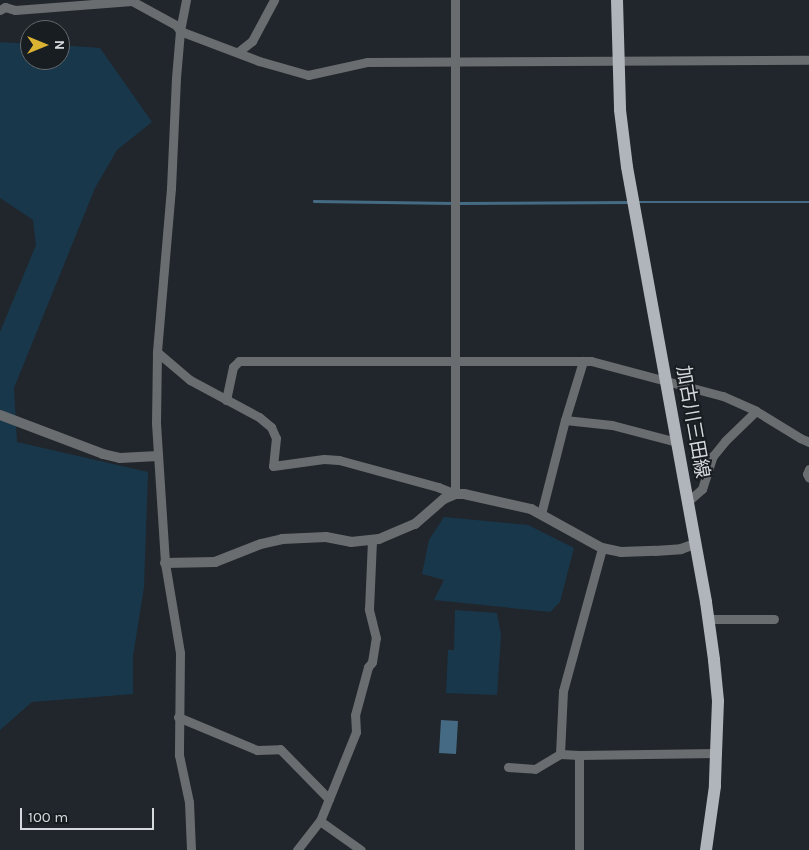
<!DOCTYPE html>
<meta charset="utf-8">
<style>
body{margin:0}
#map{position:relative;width:809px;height:850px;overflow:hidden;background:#20262b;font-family:Karla,"Noto Sans JP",sans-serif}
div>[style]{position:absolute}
.green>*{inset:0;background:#19374b}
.water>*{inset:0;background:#456a84}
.stream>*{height:2.5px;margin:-1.25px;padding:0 1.25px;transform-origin:1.25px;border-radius:1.25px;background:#456a84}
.minor>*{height:9px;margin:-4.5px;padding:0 4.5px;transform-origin:4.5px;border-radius:4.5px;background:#6a6d6f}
.tertiary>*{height:10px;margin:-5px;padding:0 5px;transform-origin:5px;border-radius:5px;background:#6a6d6f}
.primary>*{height:12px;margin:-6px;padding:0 6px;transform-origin:6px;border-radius:6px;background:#afb5ba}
span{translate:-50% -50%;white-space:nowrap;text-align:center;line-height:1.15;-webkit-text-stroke:4px #171d21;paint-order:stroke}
.street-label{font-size:19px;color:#d5d9dc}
.north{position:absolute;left:20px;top:20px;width:50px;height:50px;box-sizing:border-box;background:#171d21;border:1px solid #63686c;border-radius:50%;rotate:90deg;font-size:14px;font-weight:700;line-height:20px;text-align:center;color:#d5d9dc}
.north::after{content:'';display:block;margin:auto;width:18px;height:22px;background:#dab333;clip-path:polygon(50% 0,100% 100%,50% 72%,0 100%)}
.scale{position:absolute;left:20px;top:808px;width:134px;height:22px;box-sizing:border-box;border:2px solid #d5d9dc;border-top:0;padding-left:6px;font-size:15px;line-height:18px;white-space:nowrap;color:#d5d9dc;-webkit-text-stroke:4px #171d21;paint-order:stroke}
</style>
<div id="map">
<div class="green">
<i style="clip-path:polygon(0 42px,30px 44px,30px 60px,60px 60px,60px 45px,100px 48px,152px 122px,117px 150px,95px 188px,14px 388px,17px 442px,148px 472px,144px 587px,133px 656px,133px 694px,32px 702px,0 730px,0 332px,36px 245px,33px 220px,0 198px)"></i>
<i style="clip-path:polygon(444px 517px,528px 525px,574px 548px,560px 602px,550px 612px,434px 600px,444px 580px,422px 574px,429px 540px)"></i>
<i style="clip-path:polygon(455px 610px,497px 613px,501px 635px,497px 695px,446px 693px,448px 650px,454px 650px)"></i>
</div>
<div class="water">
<i style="clip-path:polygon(441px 720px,458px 721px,456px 754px,439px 753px)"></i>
</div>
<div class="stream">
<i style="left:314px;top:201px;width:139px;rotate:0.8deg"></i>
<i style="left:638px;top:202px;width:171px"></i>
<i style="left:458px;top:203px;width:172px;rotate:-0.3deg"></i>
</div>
<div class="minor">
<i style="left:186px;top:0;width:32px;rotate:101deg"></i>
<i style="left:180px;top:31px;width:47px;rotate:94.9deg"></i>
<i style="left:176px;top:78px;width:110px;rotate:92.6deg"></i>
<i style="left:171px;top:188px;width:165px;rotate:94.9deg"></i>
<i style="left:157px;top:352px;width:71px;rotate:90.8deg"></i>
<i style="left:156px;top:423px;width:140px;rotate:86.3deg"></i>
<i style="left:165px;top:563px;width:91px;rotate:80.5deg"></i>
<i style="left:180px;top:653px;width:102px;rotate:90.6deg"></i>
<i style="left:179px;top:755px;width:48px;rotate:78deg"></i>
<i style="left:189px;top:802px;width:48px;rotate:87.6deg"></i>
<i style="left:0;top:10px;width:6px;rotate:-31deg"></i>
<i style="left:5px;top:7px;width:10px;rotate:17deg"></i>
<i style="left:15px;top:10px;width:117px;rotate:-4.4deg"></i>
<i style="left:132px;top:1px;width:50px;rotate:28.6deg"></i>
<i style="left:176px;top:25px;width:7px;rotate:56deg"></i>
<i style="left:180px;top:31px;width:85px;rotate:20.8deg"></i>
<i style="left:259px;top:61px;width:51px;rotate:15.9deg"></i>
<i style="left:308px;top:75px;width:60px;rotate:-12.4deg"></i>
<i style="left:367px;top:62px;width:442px;rotate:-0.3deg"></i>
<i style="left:238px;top:52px;width:18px;rotate:-38deg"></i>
<i style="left:252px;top:41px;width:47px;rotate:-61.8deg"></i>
<i style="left:157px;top:352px;width:43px;rotate:40.3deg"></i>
<i style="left:190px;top:380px;width:78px;rotate:28.2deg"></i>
<i style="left:259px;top:417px;width:16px;rotate:40deg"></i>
<i style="left:271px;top:427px;width:12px;rotate:66deg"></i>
<i style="left:276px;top:438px;width:28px;rotate:96deg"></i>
<i style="left:273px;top:466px;width:51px;rotate:-7.8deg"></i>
<i style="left:324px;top:459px;width:15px;rotate:4deg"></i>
<i style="left:339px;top:460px;width:103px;rotate:15.3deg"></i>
<i style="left:438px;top:487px;width:18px;rotate:22deg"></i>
<i style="left:455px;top:494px;width:494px;rotate:-90deg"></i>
<i style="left:226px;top:400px;width:34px;rotate:-78deg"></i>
<i style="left:233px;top:367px;width:8px;rotate:-45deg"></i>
<i style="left:239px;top:361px;width:352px"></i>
<i style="left:591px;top:361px;width:137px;rotate:14.9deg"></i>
<i style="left:723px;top:396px;width:36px;rotate:24deg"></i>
<i style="left:756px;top:411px;width:52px;rotate:31.5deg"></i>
<i style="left:800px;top:438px;width:10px;rotate:24deg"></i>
<i style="left:565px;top:420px;width:47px;rotate:6.1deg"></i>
<i style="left:612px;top:425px;width:67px;rotate:14.7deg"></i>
<i style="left:809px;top:469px;width:5px;rotate:112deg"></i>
<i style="left:807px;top:474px;width:4px;rotate:63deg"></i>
<i style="left:687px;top:502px;width:20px;rotate:-41deg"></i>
<i style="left:702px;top:489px;width:35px;rotate:-72deg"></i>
<i style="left:713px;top:456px;width:19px;rotate:-51deg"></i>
<i style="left:725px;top:441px;width:43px;rotate:-44.1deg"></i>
<i style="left:541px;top:514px;width:97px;rotate:-75.7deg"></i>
<i style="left:565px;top:420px;width:62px;rotate:-73deg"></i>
<i style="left:709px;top:619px;width:65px"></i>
<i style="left:178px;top:717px;width:86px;rotate:22.7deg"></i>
<i style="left:257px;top:750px;width:23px;rotate:-2deg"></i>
<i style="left:280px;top:749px;width:70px;rotate:45.6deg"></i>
<i style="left:579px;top:755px;width:137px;rotate:-0.8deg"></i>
<i style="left:508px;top:767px;width:27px;rotate:4deg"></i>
<i style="left:535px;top:769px;width:29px;rotate:-31deg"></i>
<i style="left:320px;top:821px;width:50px;rotate:35.3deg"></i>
<i style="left:297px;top:850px;width:37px;rotate:-52deg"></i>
<i style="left:320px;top:821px;width:96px;rotate:-68deg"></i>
<i style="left:356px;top:732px;width:17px;rotate:-93deg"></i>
<i style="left:355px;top:715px;width:50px;rotate:-74.8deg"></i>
<i style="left:368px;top:667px;width:6px;rotate:-51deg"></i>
<i style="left:372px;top:662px;width:24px;rotate:-81deg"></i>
<i style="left:376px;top:638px;width:30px;rotate:-104deg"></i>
<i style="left:369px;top:609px;width:68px;rotate:-87.5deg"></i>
<i style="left:579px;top:850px;width:95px;rotate:-90deg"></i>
<i style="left:579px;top:755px;width:19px;rotate:-177deg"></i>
<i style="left:560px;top:754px;width:63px;rotate:-87.3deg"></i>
<i style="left:563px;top:691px;width:148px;rotate:-74.7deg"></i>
</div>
<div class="tertiary">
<i style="left:0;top:415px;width:110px;rotate:20.7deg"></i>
<i style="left:103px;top:454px;width:17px;rotate:13deg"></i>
<i style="left:120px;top:458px;width:38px;rotate:-3deg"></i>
<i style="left:165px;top:563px;width:50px;rotate:-1.1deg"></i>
<i style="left:215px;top:562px;width:49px;rotate:-21.4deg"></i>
<i style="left:261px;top:544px;width:22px;rotate:-13deg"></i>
<i style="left:282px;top:539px;width:44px;rotate:-2.6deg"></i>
<i style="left:326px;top:537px;width:25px;rotate:11deg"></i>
<i style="left:351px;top:542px;width:28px;rotate:-6deg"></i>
<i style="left:379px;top:539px;width:39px;rotate:-23deg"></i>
<i style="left:415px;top:524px;width:38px;rotate:-41deg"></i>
<i style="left:444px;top:499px;width:12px;rotate:-24deg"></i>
<i style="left:455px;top:494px;width:9px"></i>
<i style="left:464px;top:494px;width:69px;rotate:12.6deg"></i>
<i style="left:531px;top:509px;width:81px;rotate:28.8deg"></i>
<i style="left:602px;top:548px;width:19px;rotate:12deg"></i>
<i style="left:621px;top:552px;width:34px;rotate:-2deg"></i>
<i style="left:655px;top:551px;width:26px;rotate:-4deg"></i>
<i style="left:681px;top:549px;width:15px;rotate:-20deg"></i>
</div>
<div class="primary">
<i style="left:617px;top:0;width:110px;rotate:88.4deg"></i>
<i style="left:620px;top:110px;width:57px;rotate:83deg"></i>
<i style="left:627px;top:167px;width:442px;rotate:79.7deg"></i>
<i style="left:706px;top:602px;width:59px;rotate:82.1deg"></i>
<i style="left:714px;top:660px;width:41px;rotate:84.4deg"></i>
<i style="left:718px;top:701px;width:52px;rotate:92.2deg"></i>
<i style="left:716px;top:753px;width:33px;rotate:92deg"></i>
<i style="left:715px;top:786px;width:65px;rotate:98deg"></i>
</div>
<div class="street-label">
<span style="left:692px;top:422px;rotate:80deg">加古川三田線</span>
</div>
<div class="north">N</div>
<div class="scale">100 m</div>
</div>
